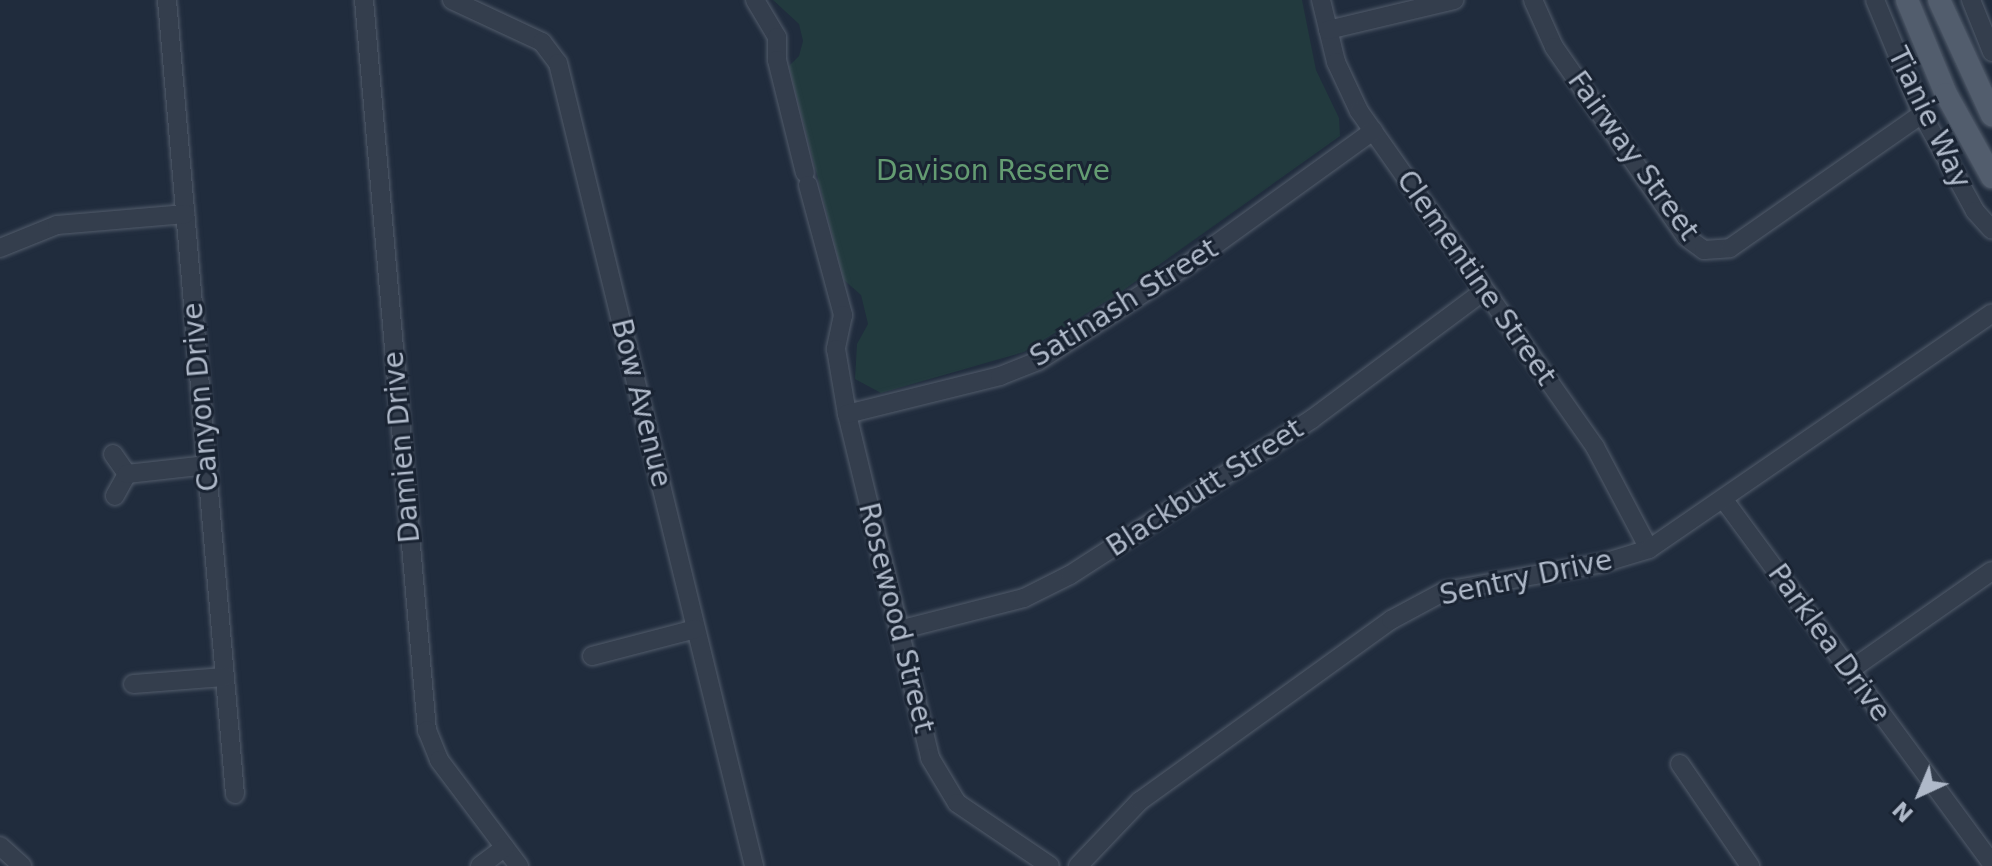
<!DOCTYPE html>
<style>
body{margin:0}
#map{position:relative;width:1992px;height:866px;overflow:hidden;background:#202c3d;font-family:"DejaVu Sans",sans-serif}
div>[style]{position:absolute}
.green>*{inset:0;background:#223a3e}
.roads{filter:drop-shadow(0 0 2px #525c6b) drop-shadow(0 0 2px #525c6b)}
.minor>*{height:18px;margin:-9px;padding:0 9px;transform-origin:9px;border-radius:9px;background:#343e4d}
.major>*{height:22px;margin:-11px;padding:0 11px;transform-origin:11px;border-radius:11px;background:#525d6d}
span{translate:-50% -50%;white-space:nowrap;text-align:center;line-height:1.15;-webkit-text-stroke:6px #192332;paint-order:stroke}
.street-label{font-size:28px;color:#afb9c9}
.park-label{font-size:28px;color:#649c72}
.north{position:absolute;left:1880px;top:754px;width:80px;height:80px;-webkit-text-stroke:6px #192332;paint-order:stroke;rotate:224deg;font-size:22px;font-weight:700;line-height:32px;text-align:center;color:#afb9c9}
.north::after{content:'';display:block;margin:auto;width:28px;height:36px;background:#afb9c9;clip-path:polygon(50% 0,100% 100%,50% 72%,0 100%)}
</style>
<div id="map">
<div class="green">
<i style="clip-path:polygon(773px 0,1302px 0,1316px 70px,1339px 118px,1340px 136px,1118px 294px,1024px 352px,881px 393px,855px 379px,857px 344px,868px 324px,861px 295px,844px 280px,789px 66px,799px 56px,803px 41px,799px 24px)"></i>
</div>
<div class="roads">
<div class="minor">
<i style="left:167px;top:0;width:797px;rotate:85.11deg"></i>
<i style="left:364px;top:0;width:733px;rotate:85.07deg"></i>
<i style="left:427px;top:730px;width:32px;rotate:68deg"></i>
<i style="left:439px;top:760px;width:133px;rotate:53deg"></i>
<i style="left:452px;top:0;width:99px;rotate:25deg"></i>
<i style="left:542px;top:42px;width:26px;rotate:53deg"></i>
<i style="left:558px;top:63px;width:827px;rotate:76.28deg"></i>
<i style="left:755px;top:0;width:43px;rotate:59.3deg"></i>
<i style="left:777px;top:37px;width:23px;rotate:90deg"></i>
<i style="left:777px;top:60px;width:116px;rotate:76.1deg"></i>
<i style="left:1321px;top:0;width:64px;rotate:76.4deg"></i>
<i style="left:1336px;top:62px;width:54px;rotate:64.9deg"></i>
<i style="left:1359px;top:111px;width:411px;rotate:54.9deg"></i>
<i style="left:1595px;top:447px;width:115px;rotate:62.1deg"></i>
<i style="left:1533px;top:0;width:51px;rotate:65.9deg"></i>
<i style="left:1554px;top:47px;width:231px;rotate:55.2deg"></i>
<i style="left:1686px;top:237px;width:22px;rotate:36deg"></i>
<i style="left:1704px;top:250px;width:26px;rotate:-4deg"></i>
<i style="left:1730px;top:248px;width:234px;rotate:-34.9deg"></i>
<i style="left:1875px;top:0;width:123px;rotate:67.6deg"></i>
<i style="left:1922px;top:114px;width:111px;rotate:61.3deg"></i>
<i style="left:1975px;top:211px;width:25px;rotate:48deg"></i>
<i style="left:1971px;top:0;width:56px;rotate:68deg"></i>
<i style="left:1328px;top:30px;width:130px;rotate:-13.4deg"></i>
<i style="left:808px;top:185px;width:135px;rotate:74.9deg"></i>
<i style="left:843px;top:315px;width:35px;rotate:102deg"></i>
<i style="left:836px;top:349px;width:66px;rotate:80.4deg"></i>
<i style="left:847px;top:414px;width:354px;rotate:76.4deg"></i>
<i style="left:930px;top:758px;width:52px;rotate:59deg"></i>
<i style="left:957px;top:803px;width:112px;rotate:34.1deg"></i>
<i style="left:0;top:248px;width:61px;rotate:-22deg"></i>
<i style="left:57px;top:225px;width:129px;rotate:-4.9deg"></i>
<i style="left:847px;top:414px;width:158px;rotate:-13.9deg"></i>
<i style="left:1000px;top:376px;width:41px;rotate:-21.5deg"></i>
<i style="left:1038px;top:361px;width:181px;rotate:-32.8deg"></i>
<i style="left:1190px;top:263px;width:226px;rotate:-35.8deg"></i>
<i style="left:113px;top:454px;width:24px;rotate:55deg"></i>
<i style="left:127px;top:474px;width:25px;rotate:119deg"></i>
<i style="left:127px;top:474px;width:81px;rotate:-6.4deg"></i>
<i style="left:1724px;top:500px;width:452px;rotate:53.6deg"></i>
<i style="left:899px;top:630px;width:129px;rotate:-14.4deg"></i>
<i style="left:1024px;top:598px;width:51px;rotate:-26.6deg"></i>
<i style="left:1070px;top:575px;width:288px;rotate:-32.8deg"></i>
<i style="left:1312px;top:419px;width:214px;rotate:-36.7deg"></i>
<i style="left:592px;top:656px;width:107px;rotate:-14.6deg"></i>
<i style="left:1849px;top:671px;width:174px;rotate:-35deg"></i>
<i style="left:133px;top:684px;width:92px;rotate:-4.4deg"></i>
<i style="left:1680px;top:764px;width:124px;rotate:55.5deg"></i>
<i style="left:0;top:846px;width:30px;rotate:42deg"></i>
<i style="left:480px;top:866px;width:31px;rotate:-37deg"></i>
<i style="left:1078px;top:866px;width:90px;rotate:-46.4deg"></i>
<i style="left:1140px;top:801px;width:309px;rotate:-35.8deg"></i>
<i style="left:1391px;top:620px;width:61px;rotate:-28.2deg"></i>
<i style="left:1445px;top:591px;width:160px;rotate:-10deg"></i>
<i style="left:1603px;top:563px;width:48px;rotate:-16.9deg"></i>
<i style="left:1649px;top:549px;width:416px;rotate:-34.5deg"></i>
</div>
<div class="major">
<i style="left:1907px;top:0;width:102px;rotate:67.5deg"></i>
<i style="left:1946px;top:94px;width:95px;rotate:61deg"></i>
<i style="left:1939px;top:0;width:127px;rotate:65.3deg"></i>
</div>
</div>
<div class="street-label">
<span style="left:1929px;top:118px;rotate:64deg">Tianie Way</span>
<span style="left:1633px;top:156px;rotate:54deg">Fairway Street</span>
<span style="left:1476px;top:278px;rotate:55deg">Clementine Street</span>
<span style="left:1124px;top:303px;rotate:-32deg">Satinash Street</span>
<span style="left:201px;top:397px;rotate:-95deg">Canyon Drive</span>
<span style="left:641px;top:403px;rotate:76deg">Bow Avenue</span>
<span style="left:402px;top:447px;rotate:-95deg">Damien Drive</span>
<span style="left:1205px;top:488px;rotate:-33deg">Blackbutt Street</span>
<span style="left:1526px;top:578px;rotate:-12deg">Sentry Drive</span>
<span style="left:896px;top:618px;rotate:76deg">Rosewood Street</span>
<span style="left:1829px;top:643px;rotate:54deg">Parklea Drive</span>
</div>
<div class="park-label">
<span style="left:993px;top:171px">Davison Reserve</span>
</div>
<div class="north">N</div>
</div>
